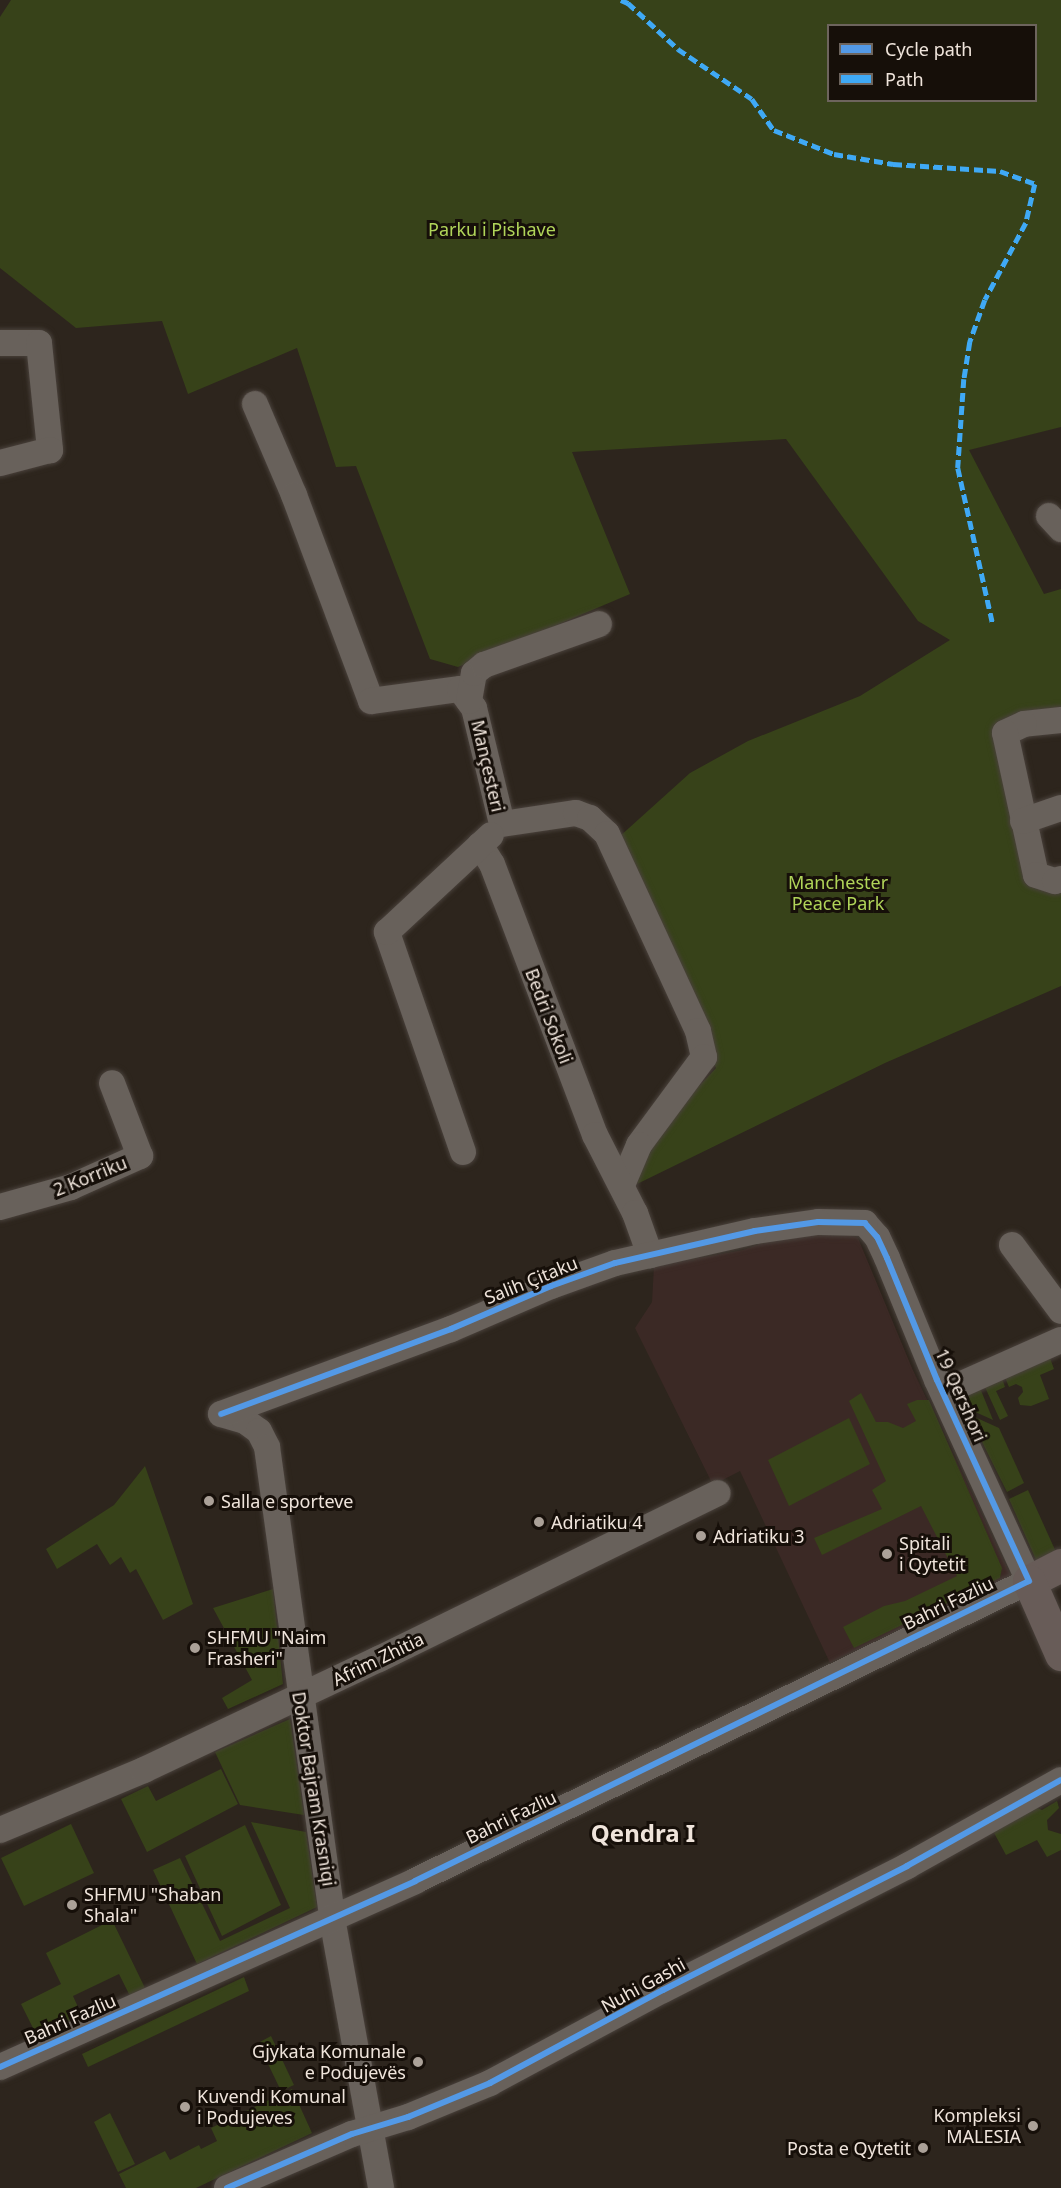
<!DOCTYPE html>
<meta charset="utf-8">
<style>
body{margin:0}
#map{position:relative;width:1061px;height:2188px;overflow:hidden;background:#2d251d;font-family:"Noto Sans",sans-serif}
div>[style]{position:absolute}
.medical>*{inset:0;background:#3b2925}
.green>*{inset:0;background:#374219}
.roads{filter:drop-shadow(0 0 2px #49413b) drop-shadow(0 0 2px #49413b)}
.minor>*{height:26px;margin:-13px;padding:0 13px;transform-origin:13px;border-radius:13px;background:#68615b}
.major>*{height:33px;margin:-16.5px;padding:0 16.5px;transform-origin:16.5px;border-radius:16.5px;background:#685c58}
.quiet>*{height:4.5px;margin-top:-2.25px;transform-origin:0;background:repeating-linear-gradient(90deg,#3fa9f5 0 9px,transparent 0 13.5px)}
.cycleway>*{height:6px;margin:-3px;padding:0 3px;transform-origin:3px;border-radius:3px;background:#5399e6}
.dots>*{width:16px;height:16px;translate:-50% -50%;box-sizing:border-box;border:3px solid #160f09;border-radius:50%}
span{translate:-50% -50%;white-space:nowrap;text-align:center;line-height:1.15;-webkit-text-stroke:6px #160f09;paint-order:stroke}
.park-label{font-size:18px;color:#b0d459}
.street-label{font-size:18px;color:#efe4db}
.poi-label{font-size:18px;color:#efe4db}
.left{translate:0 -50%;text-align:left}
.right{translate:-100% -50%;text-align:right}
.district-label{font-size:24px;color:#efe4db;font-weight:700}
.legend{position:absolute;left:827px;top:24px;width:210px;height:78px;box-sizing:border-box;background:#160f09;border:2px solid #6d645d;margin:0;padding:8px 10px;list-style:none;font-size:18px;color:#efe4db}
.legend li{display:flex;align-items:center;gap:12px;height:30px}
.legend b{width:30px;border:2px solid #6d645d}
</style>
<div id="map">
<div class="medical">
<i style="clip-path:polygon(818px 1222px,858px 1238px,912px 1368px,1011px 1576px,830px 1663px,740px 1471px,713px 1485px,635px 1328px,652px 1302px,654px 1266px,743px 1250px)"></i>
</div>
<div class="green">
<i style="clip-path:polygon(evenodd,11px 0,1061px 0,1061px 427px,969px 450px,1044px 594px,1061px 589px,1061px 714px,1000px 725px,1033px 878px,1061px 887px,1061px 986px,885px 1063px,637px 1184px,650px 1138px,716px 1068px,619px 837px,690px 773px,748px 741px,860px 696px,950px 640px,918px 621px,786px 439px,572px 452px,630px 594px,458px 667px,430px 659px,356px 466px,336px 467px,297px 348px,188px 394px,162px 321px,76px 328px,0 268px,0 17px,11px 0,828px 26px,1036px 26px,1036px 100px,828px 100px,828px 26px)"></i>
<i style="clip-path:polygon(1050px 1358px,1054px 1369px,1040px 1375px,1049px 1399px,1031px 1406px,1020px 1405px,1018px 1398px,1023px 1392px,1022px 1387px,1016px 1384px,1009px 1387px,1004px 1375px)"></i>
<i style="clip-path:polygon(1002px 1378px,1005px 1387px,996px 1391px,1008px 1416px,1000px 1420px,984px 1385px)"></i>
<i style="clip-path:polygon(980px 1388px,993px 1420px,962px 1406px,966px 1396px)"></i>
<i style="clip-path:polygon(861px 1393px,876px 1422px,888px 1422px,903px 1428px,916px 1421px,907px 1404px,917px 1400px,929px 1400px,1002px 1568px,1000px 1578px,854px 1648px,843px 1627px,884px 1606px,905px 1601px,957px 1576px,921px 1506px,822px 1555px,814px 1538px,882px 1509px,872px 1490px,886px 1481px,849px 1401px)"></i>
<i style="clip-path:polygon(968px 1414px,999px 1428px,1024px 1483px,1007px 1492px)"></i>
<i style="clip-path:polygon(849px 1418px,870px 1464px,789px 1506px,768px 1460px)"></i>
<i style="clip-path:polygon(145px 1466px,193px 1604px,163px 1620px,136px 1569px,130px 1573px,121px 1557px,110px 1565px,97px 1544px,57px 1569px,46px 1549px,114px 1505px)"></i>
<i style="clip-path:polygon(1028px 1490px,1056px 1552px,1036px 1560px,1009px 1499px)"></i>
<i style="clip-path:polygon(273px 1589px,283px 1684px,228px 1709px,222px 1698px,252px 1680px,213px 1608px)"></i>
<i style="clip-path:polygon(290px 1719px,304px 1815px,240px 1805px,215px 1752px)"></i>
<i style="clip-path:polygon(221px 1769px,238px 1804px,147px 1852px,121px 1799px,148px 1786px,156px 1801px)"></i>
<i style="clip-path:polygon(1057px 1801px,1059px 1808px,1047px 1820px,1048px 1830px,1061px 1834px,1061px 1850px,1047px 1857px,1037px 1840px,1006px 1855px,993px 1831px,1035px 1807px,1042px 1810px)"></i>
<i style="clip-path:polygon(251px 1822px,306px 1832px,317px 1907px,197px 1964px,153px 1870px,180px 1858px,220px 1941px,290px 1908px)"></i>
<i style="clip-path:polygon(71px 1824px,94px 1873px,24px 1906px,1px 1858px)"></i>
<i style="clip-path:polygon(245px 1825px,281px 1905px,222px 1936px,185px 1856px)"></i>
<i style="clip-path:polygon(112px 1920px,145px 1988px,130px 1996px,119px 1974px,73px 1996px,82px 2016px,38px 2038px,21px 2004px,61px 1984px,46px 1953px)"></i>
<i style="clip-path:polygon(244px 1977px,249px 1991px,88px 2067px,82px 2054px)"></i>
<i style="clip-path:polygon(271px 2036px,294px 2085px,281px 2091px,258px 2043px)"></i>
<i style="clip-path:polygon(292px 2089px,312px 2133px,196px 2188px,126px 2188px,119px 2174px,165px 2151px,170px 2160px,199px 2145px,201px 2149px,217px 2141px,211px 2128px)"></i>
<i style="clip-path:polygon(110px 2113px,135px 2164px,118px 2172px,94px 2122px)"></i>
</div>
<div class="roads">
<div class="minor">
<i style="left:0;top:343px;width:39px"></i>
<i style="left:39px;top:343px;width:108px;rotate:84.1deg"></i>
<i style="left:50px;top:450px;width:52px;rotate:165.4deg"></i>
<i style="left:255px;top:404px;width:99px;rotate:66.8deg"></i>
<i style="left:294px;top:495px;width:220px;rotate:69.5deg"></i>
<i style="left:371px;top:701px;width:90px;rotate:-7.7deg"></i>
<i style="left:460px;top:689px;width:24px;rotate:54deg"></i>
<i style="left:474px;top:708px;width:119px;rotate:76.4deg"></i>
<i style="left:1049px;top:516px;width:18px;rotate:47deg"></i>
<i style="left:469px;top:701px;width:28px;rotate:-80deg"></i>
<i style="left:474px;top:673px;width:13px;rotate:-39deg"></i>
<i style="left:484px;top:665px;width:122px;rotate:-19.6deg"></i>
<i style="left:1061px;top:720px;width:37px;rotate:174deg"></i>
<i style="left:1024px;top:724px;width:21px;rotate:155deg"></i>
<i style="left:1005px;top:733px;width:145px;rotate:77.7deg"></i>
<i style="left:1036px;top:875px;width:20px;rotate:18deg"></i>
<i style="left:1055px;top:881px;width:6px;rotate:-18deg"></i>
<i style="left:1023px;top:821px;width:40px;rotate:-18.9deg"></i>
<i style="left:502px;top:824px;width:75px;rotate:-8.5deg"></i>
<i style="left:576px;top:813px;width:15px;rotate:20deg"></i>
<i style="left:590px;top:818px;width:23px;rotate:43deg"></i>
<i style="left:607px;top:834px;width:217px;rotate:65.2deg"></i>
<i style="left:698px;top:1031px;width:27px;rotate:77deg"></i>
<i style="left:704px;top:1057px;width:109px;rotate:126.5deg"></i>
<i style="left:639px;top:1145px;width:43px;rotate:113deg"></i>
<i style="left:480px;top:845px;width:22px;rotate:58deg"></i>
<i style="left:492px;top:864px;width:290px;rotate:69.2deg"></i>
<i style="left:595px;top:1135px;width:88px;rotate:62.9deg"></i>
<i style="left:635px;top:1213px;width:45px;rotate:70.3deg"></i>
<i style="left:463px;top:1152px;width:233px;rotate:-109.1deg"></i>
<i style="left:387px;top:932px;width:142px;rotate:-43deg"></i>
<i style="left:0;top:1207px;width:74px;rotate:-15.7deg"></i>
<i style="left:71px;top:1187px;width:76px;rotate:-24.2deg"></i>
<i style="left:140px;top:1156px;width:78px;rotate:-111deg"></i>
<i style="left:1012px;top:1245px;width:82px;rotate:53.4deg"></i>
<i style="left:944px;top:1392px;width:128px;rotate:-24deg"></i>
<i style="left:221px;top:1414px;width:25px;rotate:16deg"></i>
<i style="left:245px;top:1421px;width:17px;rotate:36deg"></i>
<i style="left:259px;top:1431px;width:18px;rotate:63deg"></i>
<i style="left:267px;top:1447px;width:475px;rotate:82.1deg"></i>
<i style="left:332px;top:1918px;width:274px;rotate:79.7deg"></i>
<i style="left:0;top:1830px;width:156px;rotate:-22.6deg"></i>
<i style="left:144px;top:1770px;width:260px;rotate:-25.3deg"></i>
<i style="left:379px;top:1659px;width:377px;rotate:-26.1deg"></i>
<i style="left:0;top:2067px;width:455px;rotate:-24.1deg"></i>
<i style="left:415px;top:1881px;width:683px;rotate:-26.04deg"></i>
<i style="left:1029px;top:1581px;width:221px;rotate:-114.6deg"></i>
<i style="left:937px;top:1380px;width:132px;rotate:-112.3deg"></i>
<i style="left:887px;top:1258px;width:23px;rotate:-115deg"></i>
<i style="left:877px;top:1237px;width:18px;rotate:-131deg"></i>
<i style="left:865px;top:1223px;width:47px;rotate:-178.8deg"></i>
<i style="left:818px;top:1222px;width:64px;rotate:171.9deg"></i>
<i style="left:755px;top:1231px;width:144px;rotate:167.1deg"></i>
<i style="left:615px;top:1263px;width:68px;rotate:160.2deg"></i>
<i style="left:551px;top:1286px;width:109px;rotate:156.7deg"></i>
<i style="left:451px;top:1329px;width:245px;rotate:159.7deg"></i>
<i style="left:227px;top:2188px;width:136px;rotate:-23.4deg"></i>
<i style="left:352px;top:2134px;width:59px;rotate:-16.9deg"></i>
<i style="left:408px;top:2117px;width:89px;rotate:-22.5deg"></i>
<i style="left:490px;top:2083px;width:196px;rotate:-28.3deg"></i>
<i style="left:663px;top:1990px;width:274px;rotate:-26.9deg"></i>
<i style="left:907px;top:1866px;width:176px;rotate:-29.2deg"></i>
</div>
<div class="major">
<i style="left:1061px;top:1565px;width:36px;rotate:153deg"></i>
<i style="left:1029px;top:1581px;width:80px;rotate:66.3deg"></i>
</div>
</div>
<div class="quiet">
<i style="left:621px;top:0;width:8px;rotate:23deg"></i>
<i style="left:628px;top:3px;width:68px;rotate:42.6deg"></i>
<i style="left:678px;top:49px;width:89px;rotate:34deg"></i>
<i style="left:752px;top:99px;width:38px;rotate:55deg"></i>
<i style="left:774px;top:130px;width:65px;rotate:21.8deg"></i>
<i style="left:834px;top:154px;width:60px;rotate:9.6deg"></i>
<i style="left:893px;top:164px;width:107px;rotate:3.7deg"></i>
<i style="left:1000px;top:171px;width:37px;rotate:20deg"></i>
<i style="left:1035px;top:184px;width:40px;rotate:103deg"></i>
<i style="left:1026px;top:223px;width:87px;rotate:118deg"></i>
<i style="left:985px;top:300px;width:45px;rotate:109.7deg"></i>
<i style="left:970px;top:342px;width:37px;rotate:99deg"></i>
<i style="left:964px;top:379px;width:89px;rotate:93.9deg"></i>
<i style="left:958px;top:468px;width:160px;rotate:77.4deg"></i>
</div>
<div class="cycleway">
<i style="left:0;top:2067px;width:455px;rotate:-24.1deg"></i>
<i style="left:415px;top:1881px;width:683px;rotate:-26.04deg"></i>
<i style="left:1029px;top:1581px;width:221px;rotate:-114.6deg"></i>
<i style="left:937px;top:1380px;width:132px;rotate:-112.3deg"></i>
<i style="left:887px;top:1258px;width:23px;rotate:-115deg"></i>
<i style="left:877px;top:1237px;width:18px;rotate:-131deg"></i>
<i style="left:865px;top:1223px;width:47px;rotate:-178.8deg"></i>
<i style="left:818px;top:1222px;width:64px;rotate:171.9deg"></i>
<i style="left:755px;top:1231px;width:144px;rotate:167.1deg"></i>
<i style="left:615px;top:1263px;width:68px;rotate:160.2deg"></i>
<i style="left:551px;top:1286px;width:109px;rotate:156.7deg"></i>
<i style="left:451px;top:1329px;width:245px;rotate:159.7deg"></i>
<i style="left:227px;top:2188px;width:136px;rotate:-23.4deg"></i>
<i style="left:352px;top:2134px;width:59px;rotate:-16.9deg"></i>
<i style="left:408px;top:2117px;width:89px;rotate:-22.5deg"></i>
<i style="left:490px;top:2083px;width:196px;rotate:-28.3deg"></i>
<i style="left:663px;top:1990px;width:274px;rotate:-26.9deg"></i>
<i style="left:907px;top:1866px;width:176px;rotate:-29.2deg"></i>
</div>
<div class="dots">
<i style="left:209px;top:1501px;background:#aba198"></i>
<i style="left:539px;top:1522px;background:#aba198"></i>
<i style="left:701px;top:1536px;background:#aba198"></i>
<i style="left:887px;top:1554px;background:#aba198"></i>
<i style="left:195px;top:1648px;background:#aba198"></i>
<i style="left:72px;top:1905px;background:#aba198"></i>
<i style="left:418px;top:2062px;background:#aba198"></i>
<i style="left:185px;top:2107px;background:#aba198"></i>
<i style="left:1033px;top:2126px;background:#aba198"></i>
<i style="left:923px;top:2148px;background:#aba198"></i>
</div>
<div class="park-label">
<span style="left:492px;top:229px">Parku i Pishave</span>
<span style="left:838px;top:893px">Manchester<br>Peace Park</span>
</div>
<div class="street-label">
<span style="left:488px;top:766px;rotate:77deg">Mançesteri</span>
<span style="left:549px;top:1016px;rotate:69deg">Bedri Sokoli</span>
<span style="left:90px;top:1176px;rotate:-22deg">2 Korriku</span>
<span style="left:531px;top:1280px;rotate:-22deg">Salih Çitaku</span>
<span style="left:961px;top:1395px;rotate:66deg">19 Qershori</span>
<span style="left:948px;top:1603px;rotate:-26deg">Bahri Fazliu</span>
<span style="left:378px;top:1659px;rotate:-26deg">Afrim Zhitia</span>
<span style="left:314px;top:1789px;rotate:81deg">Doktor Bajram Krasniqi</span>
<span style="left:511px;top:1817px;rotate:-26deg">Bahri Fazliu</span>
<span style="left:643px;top:1985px;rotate:-29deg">Nuhi Gashi</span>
<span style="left:70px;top:2019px;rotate:-24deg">Bahri Fazliu</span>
</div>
<div class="poi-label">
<span class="left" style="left:221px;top:1501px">Salla e sporteve</span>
<span class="left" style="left:551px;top:1522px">Adriatiku 4</span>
<span class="left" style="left:713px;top:1536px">Adriatiku 3</span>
<span class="left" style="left:899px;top:1554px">Spitali<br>i Qytetit</span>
<span class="left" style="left:207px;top:1648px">SHFMU "Naim<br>Frasheri"</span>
<span class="left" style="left:84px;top:1905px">SHFMU "Shaban<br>Shala"</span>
<span class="right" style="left:406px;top:2062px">Gjykata Komunale<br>e Podujevës</span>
<span class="left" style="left:197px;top:2107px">Kuvendi Komunal<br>i Podujeves</span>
<span class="right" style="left:1021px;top:2126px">Kompleksi<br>MALESIA</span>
<span class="right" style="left:911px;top:2148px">Posta e Qytetit</span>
</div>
<div class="district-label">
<span style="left:643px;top:1833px">Qendra I</span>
</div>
<ul class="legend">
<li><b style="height:8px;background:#5399e6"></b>Cycle path</li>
<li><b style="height:8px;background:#3fa9f5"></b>Path</li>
</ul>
</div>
